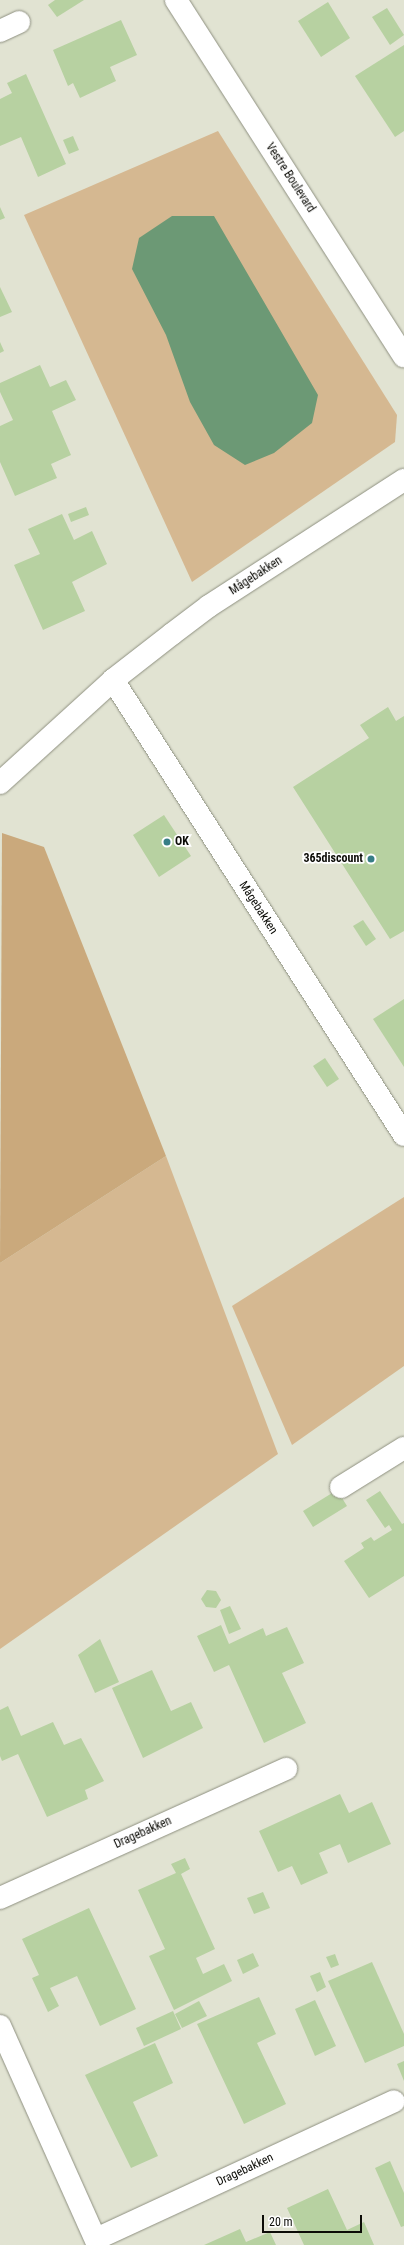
<!DOCTYPE html>
<meta charset="utf-8">
<style>
body{margin:0}
#map{position:relative;width:404px;height:2245px;overflow:hidden;background:#e1e3d2;font-family:"Roboto Condensed",sans-serif}
div>[style]{position:absolute}
.green>*{inset:0;background:#d5b891}
.forest>*{inset:0;background:#caa97c}
.water>*{inset:0;background:#6c9975}
.building>*{inset:0;background:#b7d1a1}
.roads{filter:drop-shadow(0 0 1px #8e9080) drop-shadow(0 0 1px #8e9080)}
.minor>*{height:22px;margin:-11px;padding:0 11px;transform-origin:11px;border-radius:11px;background:#fff}
.dots>*{width:11px;height:11px;translate:-50% -50%;box-sizing:border-box;border:2px solid #fff;border-radius:50%}
span{translate:-50% -50%;white-space:nowrap;text-align:center;line-height:1.15;-webkit-text-stroke:3.5px #fff;paint-order:stroke}
.street-label{font-size:12px;color:#0c0c07}
.poi-label{font-size:12px;color:#0c0c07;font-weight:700}
.left{translate:0 -50%;text-align:left}
.right{translate:-100% -50%;text-align:right}
.scale{position:absolute;left:262px;top:2215px;width:100px;height:18px;box-sizing:border-box;border:2px solid #0c0c07;border-top:0;padding-left:5px;font-size:12px;line-height:14px;white-space:nowrap;color:#0c0c07;-webkit-text-stroke:3px #fff;paint-order:stroke}
</style>
<div id="map">
<div class="green">
<i style="clip-path:polygon(218px 131px,397px 415px,395px 442px,192px 582px,24px 215px)"></i>
<i style="clip-path:polygon(166px 1156px,278px 1454px,0 1649px,0 1263px)"></i>
<i style="clip-path:polygon(404px 1197px,404px 1366px,292px 1445px,232px 1306px)"></i>
</div>
<div class="forest">
<i style="clip-path:polygon(2px 833px,44px 847px,166px 1156px,0 1263px)"></i>
</div>
<div class="water">
<i style="clip-path:polygon(172px 216px,214px 216px,318px 395px,312px 423px,274px 453px,245px 465px,214px 445px,190px 402px,166px 335px,132px 269px,139px 238px)"></i>
</div>
<div class="building">
<i style="clip-path:polygon(55px 0,84px 0,57px 17px,48px 5px)"></i>
<i style="clip-path:polygon(328px 2px,350px 38px,321px 57px,298px 21px)"></i>
<i style="clip-path:polygon(387px 8px,404px 35px,390px 45px,372px 17px)"></i>
<i style="clip-path:polygon(121px 20px,137px 55px,110px 67px,116px 81px,80px 98px,73px 83px,68px 86px,53px 50px)"></i>
<i style="clip-path:polygon(404px 45px,404px 131px,395px 137px,355px 76px)"></i>
<i style="clip-path:polygon(26px 74px,66px 164px,38px 177px,21px 137px,0 146px,0 99px,12px 93px,7px 83px)"></i>
<i style="clip-path:polygon(73px 136px,79px 150px,69px 154px,63px 140px)"></i>
<i style="clip-path:polygon(0 207px,5px 218px,0 220px)"></i>
<i style="clip-path:polygon(0 287px,12px 312px,0 317px)"></i>
<i style="clip-path:polygon(0 342px,4px 351px,0 353px)"></i>
<i style="clip-path:polygon(40px 365px,50px 387px,66px 380px,76px 400px,52px 411px,71px 455px,51px 464px,57px 478px,15px 496px,0 462px,0 426px,13px 420px,0 392px,0 383px)"></i>
<i style="clip-path:polygon(86px 507px,89px 515px,71px 522px,68px 514px)"></i>
<i style="clip-path:polygon(62px 514px,74px 540px,92px 531px,107px 564px,72px 582px,85px 611px,43px 630px,14px 565px,40px 554px,28px 529px)"></i>
<i style="clip-path:polygon(388px 707px,396px 721px,404px 716px,404px 931px,390px 939px,293px 787px,369px 738px,360px 725px)"></i>
<i style="clip-path:polygon(164px 815px,191px 856px,159px 877px,133px 835px)"></i>
<i style="clip-path:polygon(363px 920px,376px 939px,366px 946px,353px 926px)"></i>
<i style="clip-path:polygon(404px 999px,404px 1067px,373px 1019px)"></i>
<i style="clip-path:polygon(325px 1058px,339px 1079px,327px 1087px,313px 1066px)"></i>
<i style="clip-path:polygon(337px 1490px,347px 1506px,313px 1527px,303px 1511px)"></i>
<i style="clip-path:polygon(380px 1491px,402px 1524px,404px 1523px,404px 1576px,369px 1598px,344px 1561px,364px 1548px,361px 1543px,371px 1537px,374px 1541px,392px 1530px,389px 1525px,385px 1528px,366px 1500px)"></i>
<i style="clip-path:polygon(207px 1590px,216px 1591px,221px 1600px,216px 1608px,206px 1607px,201px 1599px)"></i>
<i style="clip-path:polygon(230px 1606px,241px 1629px,229px 1634px,220px 1610px)"></i>
<i style="clip-path:polygon(221px 1625px,229px 1644px,263px 1628px,266px 1636px,287px 1627px,304px 1663px,282px 1673px,306px 1723px,264px 1743px,229px 1665px,214px 1672px,197px 1636px)"></i>
<i style="clip-path:polygon(100px 1639px,119px 1682px,95px 1693px,78px 1655px)"></i>
<i style="clip-path:polygon(152px 1670px,171px 1711px,191px 1702px,203px 1728px,143px 1758px,112px 1688px)"></i>
<i style="clip-path:polygon(8px 1706px,21px 1736px,53px 1722px,64px 1745px,81px 1738px,104px 1781px,85px 1790px,88px 1799px,47px 1817px,18px 1754px,2px 1761px,0 1756px,0 1710px)"></i>
<i style="clip-path:polygon(340px 1794px,349px 1813px,372px 1802px,391px 1844px,348px 1863px,340px 1844px,319px 1853px,328px 1873px,301px 1885px,292px 1866px,278px 1872px,259px 1831px)"></i>
<i style="clip-path:polygon(185px 1858px,190px 1869px,181px 1874px,215px 1949px,196px 1958px,203px 1974px,224px 1964px,232px 1981px,174px 2010px,149px 1956px,165px 1949px,138px 1890px,176px 1873px,171px 1864px)"></i>
<i style="clip-path:polygon(263px 1892px,270px 1908px,254px 1914px,247px 1898px)"></i>
<i style="clip-path:polygon(89px 1908px,136px 2009px,100px 2026px,77px 1976px,50px 1988px,59px 2006px,48px 2012px,32px 1978px,39px 1975px,22px 1939px)"></i>
<i style="clip-path:polygon(253px 1953px,259px 1966px,243px 1974px,237px 1960px)"></i>
<i style="clip-path:polygon(335px 1954px,339px 1965px,331px 1968px,326px 1957px)"></i>
<i style="clip-path:polygon(372px 1962px,404px 2034px,404px 2046px,365px 2063px,328px 1981px)"></i>
<i style="clip-path:polygon(320px 1972px,326px 1987px,317px 1992px,310px 1976px)"></i>
<i style="clip-path:polygon(259px 1997px,276px 2034px,257px 2043px,286px 2104px,244px 2124px,197px 2024px)"></i>
<i style="clip-path:polygon(315px 2000px,336px 2046px,315px 2056px,295px 2009px)"></i>
<i style="clip-path:polygon(199px 2001px,207px 2016px,182px 2028px,175px 2014px)"></i>
<i style="clip-path:polygon(173px 2011px,181px 2029px,144px 2046px,136px 2028px)"></i>
<i style="clip-path:polygon(155px 2043px,173px 2083px,133px 2102px,158px 2156px,131px 2168px,85px 2075px)"></i>
<i style="clip-path:polygon(404px 2061px,404px 2081px,397px 2064px)"></i>
<i style="clip-path:polygon(390px 2161px,404px 2193px,404px 2226px,401px 2227px,375px 2168px)"></i>
<i style="clip-path:polygon(328px 2189px,347px 2230px,364px 2222px,374px 2245px,304px 2245px,287px 2208px)"></i>
<i style="clip-path:polygon(240px 2229px,246px 2242px,270px 2232px,276px 2245px,204px 2245px)"></i>
</div>
<div class="roads">
<div class="minor">
<i style="left:176px;top:0;width:423px;rotate:57.4deg"></i>
<i style="left:0;top:31px;width:21px;rotate:-25deg"></i>
<i style="left:113px;top:680px;width:540px;rotate:57.4deg"></i>
<i style="left:0;top:783px;width:153px;rotate:-42.3deg"></i>
<i style="left:113px;top:680px;width:75px;rotate:-37.9deg"></i>
<i style="left:172px;top:634px;width:46px;rotate:-37.1deg"></i>
<i style="left:209px;top:606px;width:232px;rotate:-32.9deg"></i>
<i style="left:341px;top:1487px;width:74px;rotate:-31.8deg"></i>
<i style="left:0;top:1898px;width:314px;rotate:-24.3deg"></i>
<i style="left:0;top:2026px;width:240px;rotate:65.9deg"></i>
<i style="left:96px;top:2239px;width:328px;rotate:-24.8deg"></i>
</div>
</div>
<div class="dots">
<i style="left:167px;top:842px;background:#377e86"></i>
<i style="left:371px;top:859px;background:#377e86"></i>
</div>
<div class="street-label">
<span style="left:290px;top:178px;rotate:57deg">Vestre Boulevard</span>
<span style="left:256px;top:576px;rotate:-33deg">Mågebakken</span>
<span style="left:258px;top:908px;rotate:57deg">Mågebakken</span>
<span style="left:143px;top:1833px;rotate:-24deg">Dragebakken</span>
<span style="left:245px;top:2170px;rotate:-25deg">Dragebakken</span>
</div>
<div class="poi-label">
<span class="left" style="left:175px;top:842px">OK</span>
<span class="right" style="left:363px;top:859px">365discount</span>
</div>
<div class="scale">20 m</div>
</div>
